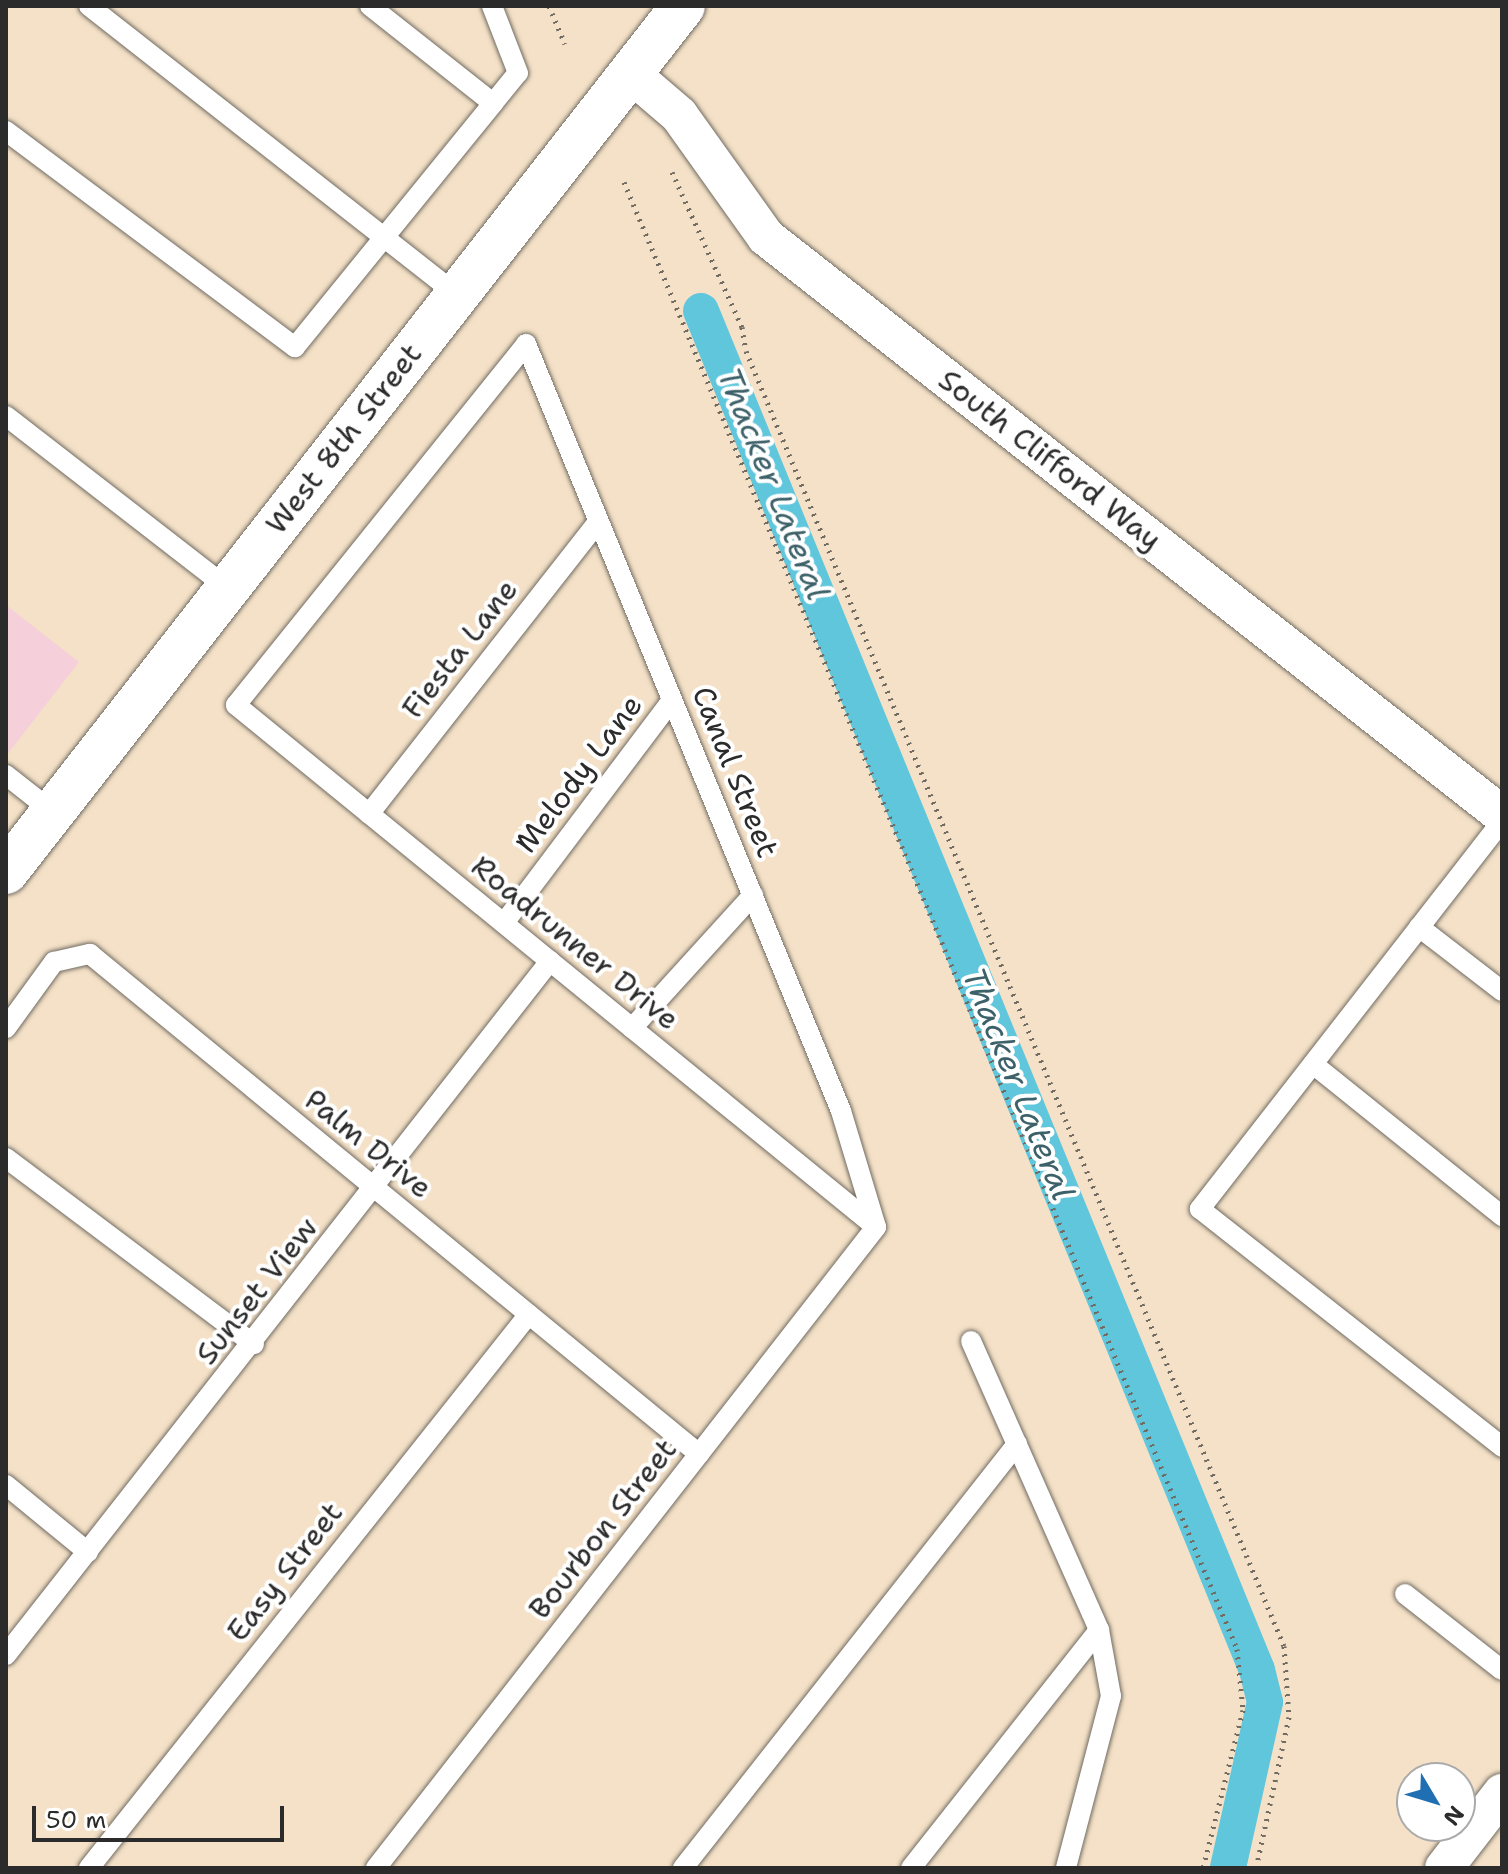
<!DOCTYPE html>
<style>
body{margin:0}
#map{position:relative;width:1508px;height:1874px;overflow:hidden;background:#f4e1c7;font-family:"Shantell Sans",sans-serif}
div>[style]{position:absolute}
.built>*{inset:0;background:#f5cfda}
.canal>*{height:36px;margin:-18px;padding:0 18px;transform-origin:18px;border-radius:18px;background:#5fc6dc}
.path>*{height:5px;margin-top:-2.5px;transform-origin:0;background:repeating-linear-gradient(90deg,#716b62 0 2px,transparent 0 8px)}
.roads{filter:drop-shadow(0 0 2px #716b62) drop-shadow(0 0 2px #716b62)}
.lane>*{height:20px;margin:-10px;padding:0 10px;transform-origin:10px;border-radius:10px;background:#fff}
.street>*{height:38px;margin:-19px;padding:0 19px;transform-origin:19px;border-radius:19px;background:#fff}
.secondary>*{height:44px;margin:-22px;padding:0 22px;transform-origin:22px;border-radius:22px;background:#fff}
span{translate:-50% -50%;white-space:nowrap;text-align:center;line-height:1.15;-webkit-text-stroke:8px #fff;paint-order:stroke}
.street-label{font-size:30px;color:#2b2b2b}
.water-label{font-size:32px;color:#3d6169;font-style:italic}
.frame{position:absolute;inset:0;border:8px solid #2b2b2b;pointer-events:none}
.north{position:absolute;left:1396px;top:1762px;width:80px;height:80px;box-sizing:border-box;background:#fff;border:2px solid #aaa;border-radius:50%;rotate:128deg;font-size:22px;font-weight:700;line-height:32px;text-align:center;color:#2b2b2b}
.north::after{content:'';display:block;margin:auto;width:28px;height:36px;background:#1f6fb2;clip-path:polygon(50% 0,100% 100%,50% 72%,0 100%)}
.scale{position:absolute;left:32px;top:1806px;width:252px;height:36px;box-sizing:border-box;border:4px solid #2b2b2b;border-top:0;padding-left:10px;font-size:24px;line-height:28px;white-space:nowrap;color:#2b2b2b;-webkit-text-stroke:6px #fff;paint-order:stroke}
</style>
<div id="map">
<div class="built">
<i style="clip-path:polygon(6px 605px,79px 662px,6px 756px)"></i>
</div>
<div class="canal">
<i style="left:701px;top:311px;width:1468px;rotate:67.75deg"></i>
<i style="left:1257px;top:1670px;width:33px;rotate:76deg"></i>
<i style="left:1265px;top:1702px;width:170px;rotate:102.6deg"></i>
</div>
<div class="path">
<i style="left:549px;top:6px;width:41px;rotate:67.2deg"></i>
<i style="left:672px;top:172px;width:170px;rotate:65.7deg"></i>
<i style="left:742px;top:327px;width:24px;rotate:81deg"></i>
<i style="left:746px;top:351px;width:1402px;rotate:67.44deg"></i>
<i style="left:1284px;top:1646px;width:71px;rotate:86deg"></i>
<i style="left:1289px;top:1717px;width:155px;rotate:102.3deg"></i>
<i style="left:624px;top:182px;width:1590px;rotate:67.32deg"></i>
<i style="left:1237px;top:1649px;width:61px;rotate:84.4deg"></i>
<i style="left:1243px;top:1710px;width:163px;rotate:104.2deg"></i>
</div>
<div class="roads">
<div class="lane">
<i style="left:89px;top:6px;width:468px;rotate:38.1deg"></i>
<i style="left:370px;top:6px;width:157px;rotate:38.3deg"></i>
<i style="left:6px;top:131px;width:361px;rotate:36.8deg"></i>
<i style="left:295px;top:347px;width:353px;rotate:-50.9deg"></i>
<i style="left:518px;top:73px;width:72px;rotate:-111.2deg"></i>
<i style="left:526px;top:344px;width:829px;rotate:67.67deg"></i>
<i style="left:841px;top:1111px;width:121px;rotate:73.2deg"></i>
<i style="left:876px;top:1227px;width:826px;rotate:-140.8deg"></i>
<i style="left:236px;top:705px;width:463px;rotate:-51.2deg"></i>
<i style="left:6px;top:416px;width:281px;rotate:37.8deg"></i>
<i style="left:6px;top:775px;width:60px;rotate:38.2deg"></i>
<i style="left:369px;top:814px;width:372px;rotate:-51.9deg"></i>
<i style="left:1502px;top:821px;width:492px;rotate:127.9deg"></i>
<i style="left:1200px;top:1209px;width:385px;rotate:38.2deg"></i>
<i style="left:504px;top:923px;width:279px;rotate:-53deg"></i>
<i style="left:1419px;top:927px;width:105px;rotate:37.6deg"></i>
<i style="left:6px;top:1028px;width:82px;rotate:-54deg"></i>
<i style="left:54px;top:962px;width:37px;rotate:-13deg"></i>
<i style="left:90px;top:954px;width:788px;rotate:39.39deg"></i>
<i style="left:632px;top:1028px;width:180px;rotate:-47.7deg"></i>
<i style="left:1313px;top:1064px;width:243px;rotate:38.8deg"></i>
<i style="left:6px;top:1158px;width:310px;rotate:36.9deg"></i>
<i style="left:971px;top:1341px;width:316px;rotate:66.1deg"></i>
<i style="left:1099px;top:1630px;width:67px;rotate:79.7deg"></i>
<i style="left:1111px;top:1696px;width:178px;rotate:104.7deg"></i>
<i style="left:6px;top:1485px;width:106px;rotate:39.3deg"></i>
<i style="left:1405px;top:1594px;width:123px;rotate:38.1deg"></i>
<i style="left:6px;top:1655px;width:882px;rotate:-51.91deg"></i>
<i style="left:89px;top:1868px;width:707px;rotate:-51.54deg"></i>
<i style="left:376px;top:1868px;width:813px;rotate:-52.04deg"></i>
<i style="left:683px;top:1868px;width:540px;rotate:-51.77deg"></i>
<i style="left:911px;top:1868px;width:303px;rotate:-51.7deg"></i>
</div>
<div class="street">
<i style="left:630px;top:73px;width:65px;rotate:40.6deg"></i>
<i style="left:679px;top:115px;width:150px;rotate:54.5deg"></i>
<i style="left:766px;top:237px;width:936px;rotate:38.14deg"></i>
<i style="left:1444px;top:1868px;width:95px;rotate:-52.3deg"></i>
</div>
<div class="secondary">
<i style="left:6px;top:872px;width:1099px;rotate:-51.98deg"></i>
</div>
</div>
<div class="street-label">
<span style="left:344px;top:439px;rotate:-52deg">West 8th Street</span>
<span style="left:1050px;top:460px;rotate:38deg">South Clifford Way</span>
<span style="left:460px;top:649px;rotate:-52deg">Fiesta Lane</span>
<span style="left:735px;top:772px;rotate:68deg">Canal Street</span>
<span style="left:579px;top:774px;rotate:-53deg">Melody Lane</span>
<span style="left:575px;top:943px;rotate:39deg">Roadrunner Drive</span>
<span style="left:368px;top:1144px;rotate:39deg">Palm Drive</span>
<span style="left:257px;top:1291px;rotate:-52deg">Sunset View</span>
<span style="left:603px;top:1529px;rotate:-52deg">Bourbon Street</span>
<span style="left:285px;top:1572px;rotate:-52deg">Easy Street</span>
</div>
<div class="water-label">
<span style="left:773px;top:484px;rotate:68deg">Thacker Lateral</span>
<span style="left:1018px;top:1084px;rotate:68deg">Thacker Lateral</span>
</div>
<div class="frame"></div>
<div class="north">N</div>
<div class="scale">50 m</div>
</div>
